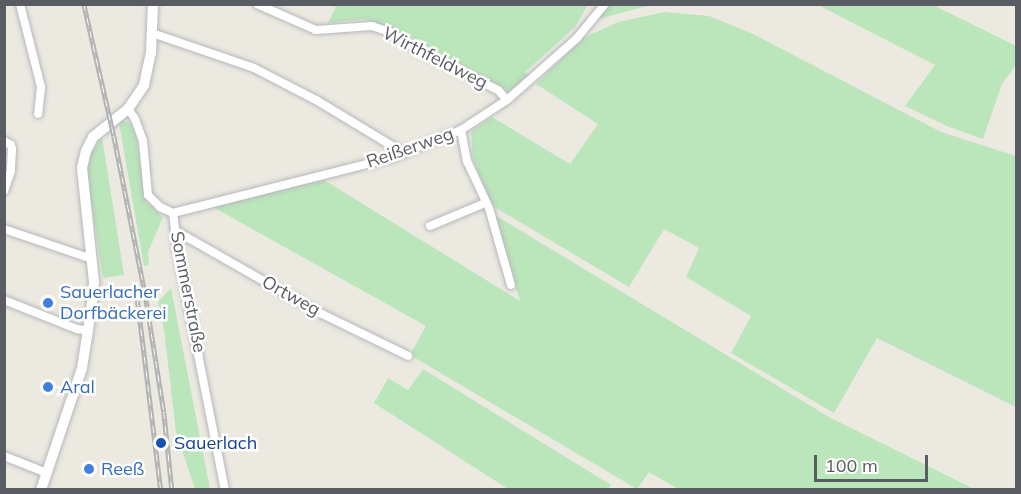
<!DOCTYPE html>
<meta charset="utf-8">
<style>
body{margin:0}
#map{position:relative;width:1021px;height:494px;overflow:hidden;background:#eceae0;font-family:Mulish,sans-serif}
div>[style]{position:absolute}
.green>*{inset:0;background:#bbe5bb}
.roads{filter:drop-shadow(0 0 2px #b6b8bd) drop-shadow(0 0 2px #b6b8bd)}
.minor>*{height:8px;margin:-4px;padding:0 4px;transform-origin:4px;border-radius:4px;background:#fff}
.secondary>*{height:10px;margin:-5px;padding:0 5px;transform-origin:5px;border-radius:5px;background:#fff}
.rail>*{height:4.5px;margin-top:-2.25px;transform-origin:0;background:repeating-linear-gradient(90deg,#fff 0 7px,#b2b3b3 0 14px);box-sizing:border-box;border-block:2px solid #b2b3b3}
.dots>*{width:16px;height:16px;translate:-50% -50%;box-sizing:border-box;border:3px solid #fff;border-radius:50%}
span{translate:-50% -50%;white-space:nowrap;text-align:center;line-height:1.15;-webkit-text-stroke:5px #fff;paint-order:stroke}
.street-label{font-size:18px;color:#595c62}
.shop-label{font-size:18px;color:#366cbe}
.left{translate:0 -50%;text-align:left}
.transit-label{font-size:18px;color:#164399}
.frame{position:absolute;inset:0;border:6px solid #595c62;pointer-events:none}
.scale{position:absolute;left:814px;top:455px;width:114px;height:27px;box-sizing:border-box;border:3px solid #595c62;border-top:0;padding-left:8px;font-size:18px;line-height:21px;white-space:nowrap;color:#595c62;-webkit-text-stroke:4px #fff;paint-order:stroke}
</style>
<div id="map">
<div class="green">
<i style="clip-path:polygon(331px 5px,588px 5px,575px 27px,525px 72px,530px 76px,509px 91px,400px 31px,365px 19px,328px 23px,336px 7px)"></i>
<i style="clip-path:polygon(610px 5px,695px 5px,647px 6px,595px 20px)"></i>
<i style="clip-path:polygon(818px 5px,933px 5px,1016px 46px,1016px 65px,1002px 84px,983px 139px,949px 127px,905px 106px,935px 65px)"></i>
<i style="clip-path:polygon(664px 12px,709px 16px,753px 34px,941px 132px,1016px 156px,1016px 407px,877px 338px,834px 413px,731px 353px,751px 316px,686px 277px,699px 248px,664px 229px,629px 287px,491px 205px,473px 158px,471px 131px,492px 117px,570px 164px,598px 124px,536px 84px,583px 38px,618px 22px)"></i>
<i style="clip-path:polygon(122px 121px,128px 122px,135px 131px,146px 201px,163px 217px,148px 252px,149px 265px,144px 266px,119px 123px)"></i>
<i style="clip-path:polygon(102px 137px,124px 275px,103px 278px,87px 174px,91px 153px)"></i>
<i style="clip-path:polygon(324px 180px,520px 301px,493px 214px,829px 417px,974px 489px,678px 489px,649px 472px,637px 489px,410px 355px,426px 326px,211px 206px)"></i>
<i style="clip-path:polygon(171px 288px,210px 489px,195px 489px,176px 432px,164px 329px,158px 302px)"></i>
<i style="clip-path:polygon(423px 369px,611px 485px,608px 489px,508px 489px,374px 403px,388px 378px,408px 390px)"></i>
</div>
<div class="roads">
<div class="minor">
<i style="left:20px;top:4px;width:86px;rotate:75.8deg"></i>
<i style="left:41px;top:87px;width:27px;rotate:96deg"></i>
<i style="left:257px;top:4px;width:64px;rotate:23.8deg"></i>
<i style="left:316px;top:30px;width:56px;rotate:-4.1deg"></i>
<i style="left:372px;top:26px;width:21px;rotate:19deg"></i>
<i style="left:392px;top:33px;width:31px;rotate:33deg"></i>
<i style="left:418px;top:50px;width:89px;rotate:26.6deg"></i>
<i style="left:498px;top:90px;width:13px;rotate:48deg"></i>
<i style="left:152px;top:33px;width:108px;rotate:18.9deg"></i>
<i style="left:254px;top:68px;width:70px;rotate:27.3deg"></i>
<i style="left:316px;top:100px;width:103px;rotate:31.1deg"></i>
<i style="left:128px;top:109px;width:12px;rotate:55deg"></i>
<i style="left:135px;top:119px;width:23px;rotate:70deg"></i>
<i style="left:143px;top:141px;width:54px;rotate:84.7deg"></i>
<i style="left:148px;top:195px;width:17px;rotate:45deg"></i>
<i style="left:160px;top:207px;width:14px;rotate:25deg"></i>
<i style="left:461px;top:130px;width:32px;rotate:79deg"></i>
<i style="left:467px;top:161px;width:52px;rotate:64.9deg"></i>
<i style="left:489px;top:208px;width:80px;rotate:74.1deg"></i>
<i style="left:4px;top:141px;width:8px;rotate:30deg"></i>
<i style="left:11px;top:145px;width:4px;rotate:76deg"></i>
<i style="left:12px;top:149px;width:22px;rotate:93deg"></i>
<i style="left:11px;top:171px;width:21px;rotate:109deg"></i>
<i style="left:173px;top:213px;width:225px;rotate:-14.2deg"></i>
<i style="left:391px;top:158px;width:75px;rotate:-21.8deg"></i>
<i style="left:461px;top:130px;width:55px;rotate:-33.1deg"></i>
<i style="left:507px;top:100px;width:94px;rotate:-41.5deg"></i>
<i style="left:577px;top:38px;width:44px;rotate:-50.5deg"></i>
<i style="left:173px;top:213px;width:35px;rotate:83deg"></i>
<i style="left:177px;top:248px;width:247px;rotate:78.8deg"></i>
<i style="left:430px;top:226px;width:60px;rotate:-22.7deg"></i>
<i style="left:4px;top:229px;width:93px;rotate:18.8deg"></i>
<i style="left:176px;top:231px;width:166px;rotate:29.7deg"></i>
<i style="left:320px;top:313px;width:98px;rotate:26deg"></i>
<i style="left:4px;top:300px;width:79px;rotate:21.7deg"></i>
<i style="left:77px;top:329px;width:12px;rotate:9deg"></i>
<i style="left:4px;top:456px;width:46px;rotate:21.6deg"></i>
</div>
<div class="secondary">
<i style="left:41px;top:490px;width:129px;rotate:-71.4deg"></i>
<i style="left:82px;top:368px;width:58px;rotate:-81deg"></i>
<i style="left:91px;top:311px;width:29px;rotate:-84deg"></i>
<i style="left:94px;top:282px;width:115px;rotate:-96deg"></i>
<i style="left:82px;top:168px;width:17px;rotate:-77deg"></i>
<i style="left:86px;top:151px;width:16px;rotate:-63deg"></i>
<i style="left:93px;top:137px;width:45px;rotate:-38.7deg"></i>
<i style="left:128px;top:109px;width:29px;rotate:-56deg"></i>
<i style="left:144px;top:85px;width:33px;rotate:-78deg"></i>
<i style="left:151px;top:53px;width:49px;rotate:-87.7deg"></i>
</div>
</div>
<div class="rail">
<i style="left:84px;top:4px;width:135px;rotate:77.2deg"></i>
<i style="left:114px;top:136px;width:159px;rotate:78.8deg"></i>
<i style="left:145px;top:292px;width:121px;rotate:81deg"></i>
<i style="left:164px;top:412px;width:78px;rotate:84.1deg"></i>
<i style="left:136px;top:287px;width:205px;rotate:83deg"></i>
</div>
<div class="dots">
<i style="left:48px;top:303px;background:#3f7fe0"></i>
<i style="left:48px;top:387px;background:#3f7fe0"></i>
<i style="left:161px;top:443px;background:#1a4fb4"></i>
<i style="left:89px;top:469px;background:#3f7fe0"></i>
</div>
<div class="street-label">
<span style="left:435px;top:58px;rotate:27deg">Wirthfeldweg</span>
<span style="left:410px;top:148px;rotate:-19deg">Reißerweg</span>
<span style="left:188px;top:292px;rotate:79deg">Sommerstraße</span>
<span style="left:291px;top:296px;rotate:29deg">Ortweg</span>
</div>
<div class="shop-label">
<span class="left" style="left:60px;top:303px">Sauerlacher<br>Dorfbäckerei</span>
<span class="left" style="left:60px;top:387px">Aral</span>
<span class="left" style="left:101px;top:469px">Reeß</span>
</div>
<div class="transit-label">
<span class="left" style="left:174px;top:443px">Sauerlach</span>
</div>
<div class="frame"></div>
<div class="scale">100 m</div>
</div>
